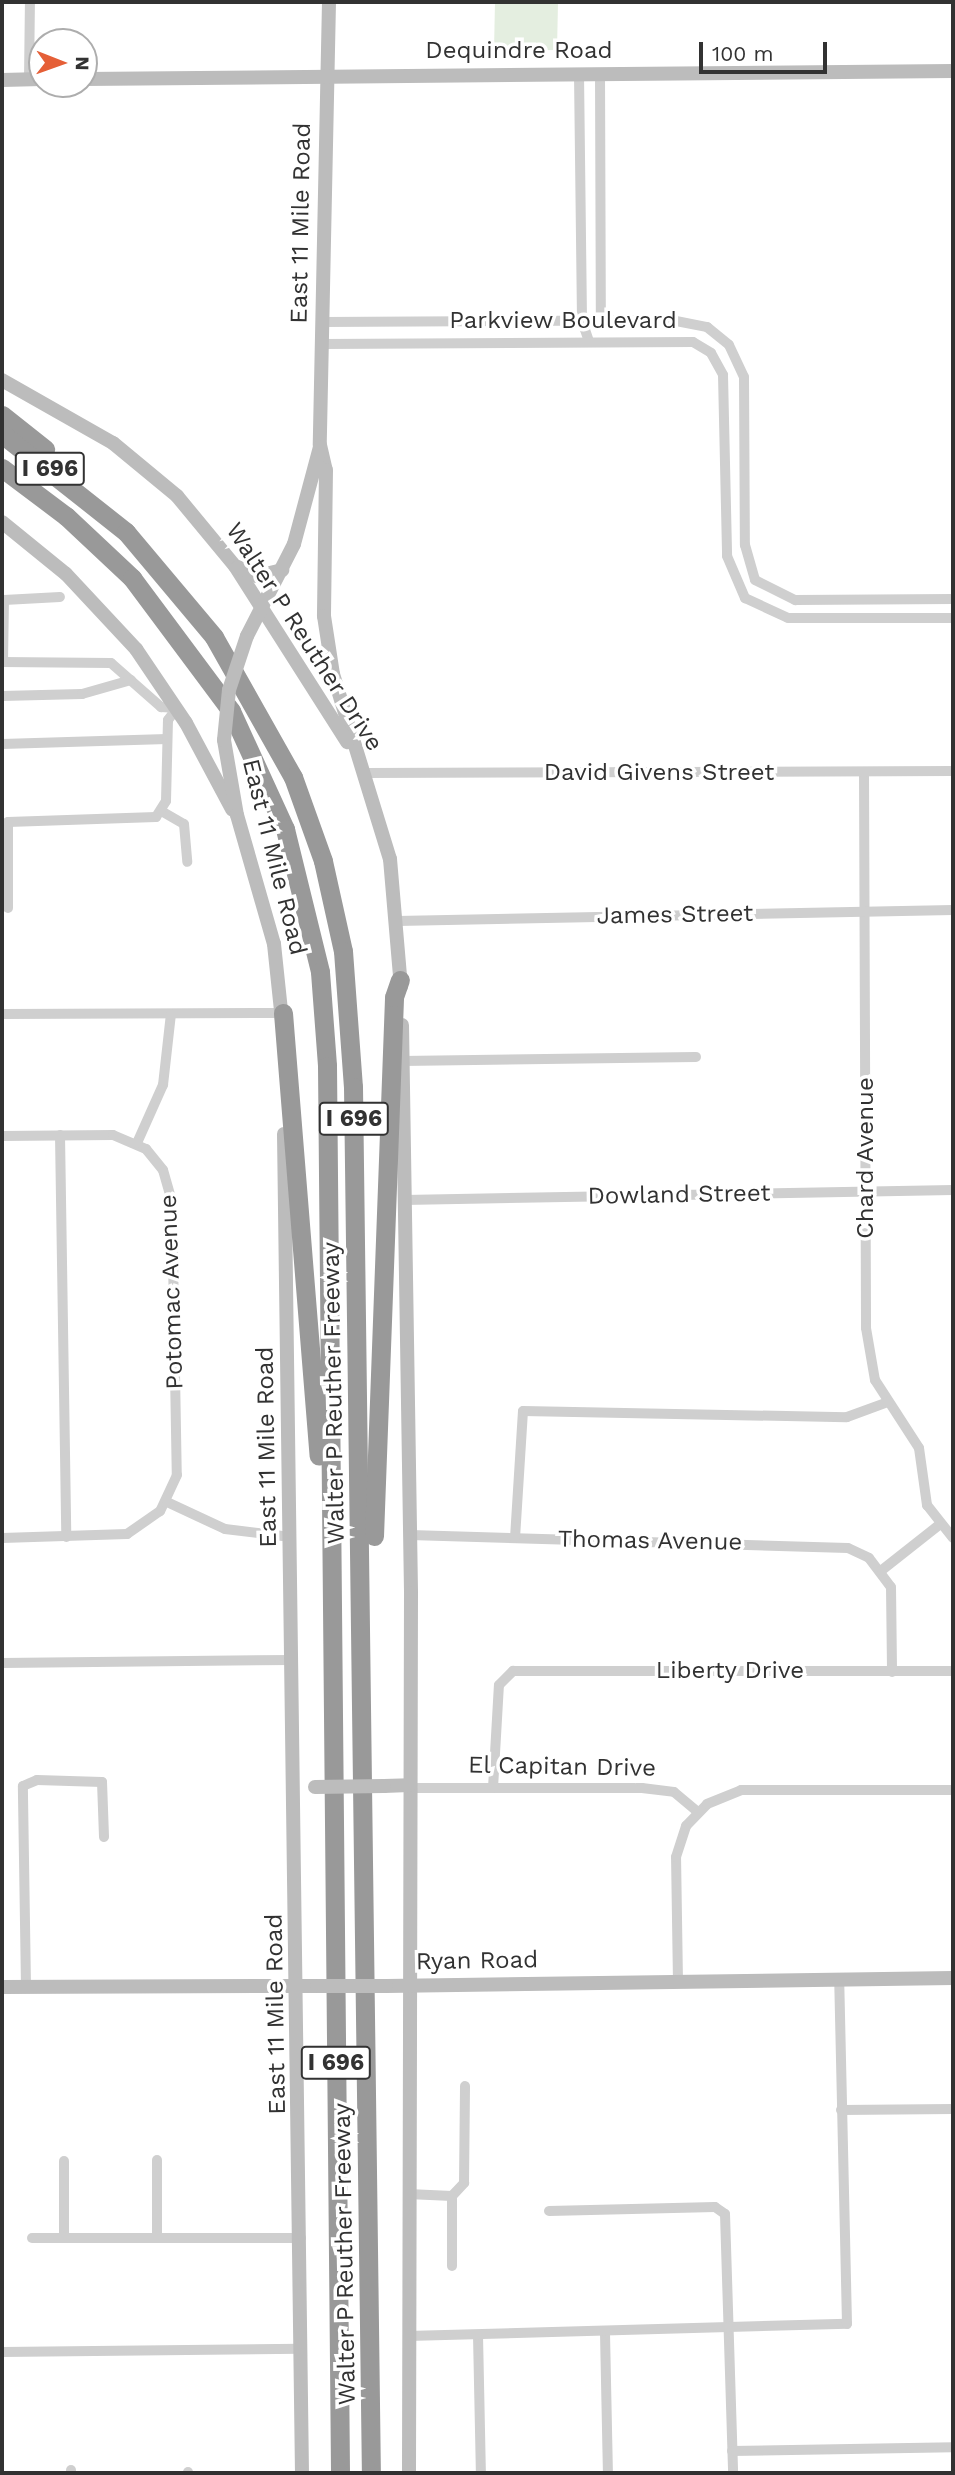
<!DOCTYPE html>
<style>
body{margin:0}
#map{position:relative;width:955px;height:2475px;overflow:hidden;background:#fff;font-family:"Work Sans",sans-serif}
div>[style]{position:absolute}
.green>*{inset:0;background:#e4eee0}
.street>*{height:10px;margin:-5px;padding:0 5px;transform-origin:5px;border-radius:5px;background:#cfcfcf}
.secondary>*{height:14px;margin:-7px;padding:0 7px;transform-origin:7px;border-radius:7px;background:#bcbcbc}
.highway>*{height:19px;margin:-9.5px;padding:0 9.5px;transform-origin:9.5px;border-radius:9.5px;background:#999}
.secondary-bridge>*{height:14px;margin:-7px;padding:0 7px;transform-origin:7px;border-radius:7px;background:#bcbcbc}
span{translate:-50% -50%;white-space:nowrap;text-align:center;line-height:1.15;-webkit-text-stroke:7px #fff;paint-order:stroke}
.shield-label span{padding:2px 5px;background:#fff;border:2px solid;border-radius:5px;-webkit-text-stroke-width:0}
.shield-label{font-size:23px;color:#323232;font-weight:700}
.street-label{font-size:24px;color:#323232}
.frame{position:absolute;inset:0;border:4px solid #323232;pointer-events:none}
.north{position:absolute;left:28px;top:28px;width:70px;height:70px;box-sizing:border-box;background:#fff;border:2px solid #adadad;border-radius:50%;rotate:91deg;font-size:19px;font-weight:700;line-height:28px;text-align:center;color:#323232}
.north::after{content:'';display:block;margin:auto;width:24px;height:32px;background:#e55f37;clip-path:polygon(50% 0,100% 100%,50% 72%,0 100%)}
.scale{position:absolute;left:699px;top:42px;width:128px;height:32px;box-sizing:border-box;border:4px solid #323232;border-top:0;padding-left:9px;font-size:21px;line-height:24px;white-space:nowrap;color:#323232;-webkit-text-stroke:5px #fff;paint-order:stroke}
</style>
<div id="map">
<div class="green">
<i style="clip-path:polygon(495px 2px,558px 2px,557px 50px,494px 51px)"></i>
</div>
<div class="street">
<i style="left:579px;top:74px;width:247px;rotate:89.3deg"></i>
<i style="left:582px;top:321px;width:21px;rotate:71deg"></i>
<i style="left:600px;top:74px;width:246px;rotate:89.8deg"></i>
<i style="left:29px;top:79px;width:77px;rotate:-89.3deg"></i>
<i style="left:323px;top:322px;width:348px;rotate:-0.3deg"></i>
<i style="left:671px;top:320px;width:37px;rotate:11deg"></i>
<i style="left:707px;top:327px;width:28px;rotate:39deg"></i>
<i style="left:729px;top:345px;width:35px;rotate:65deg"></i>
<i style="left:744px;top:377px;width:168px;rotate:89.7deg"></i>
<i style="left:745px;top:545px;width:36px;rotate:74deg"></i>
<i style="left:755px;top:580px;width:45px;rotate:26.6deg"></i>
<i style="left:795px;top:600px;width:158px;rotate:-0.4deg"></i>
<i style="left:322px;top:344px;width:371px;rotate:-0.3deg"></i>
<i style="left:693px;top:342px;width:21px;rotate:31deg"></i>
<i style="left:711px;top:353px;width:25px;rotate:61deg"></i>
<i style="left:723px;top:375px;width:181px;rotate:88.7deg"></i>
<i style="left:727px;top:556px;width:46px;rotate:66.8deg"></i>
<i style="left:745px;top:598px;width:47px;rotate:24.9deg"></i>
<i style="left:788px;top:618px;width:165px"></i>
<i style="left:2px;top:662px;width:109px;rotate:0.5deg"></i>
<i style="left:111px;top:663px;width:67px;rotate:41.3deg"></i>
<i style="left:161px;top:707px;width:16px;rotate:4deg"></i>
<i style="left:3px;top:662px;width:62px;rotate:-89.1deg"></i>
<i style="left:4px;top:600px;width:56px;rotate:-3.1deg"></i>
<i style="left:2px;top:696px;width:80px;rotate:-1.4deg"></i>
<i style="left:82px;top:694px;width:51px;rotate:-15.9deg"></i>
<i style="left:2px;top:744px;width:165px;rotate:-1.7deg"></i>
<i style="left:864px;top:772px;width:556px;rotate:89.79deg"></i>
<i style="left:866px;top:1328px;width:53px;rotate:80.2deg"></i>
<i style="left:875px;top:1380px;width:81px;rotate:57.1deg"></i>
<i style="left:919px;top:1448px;width:58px;rotate:82deg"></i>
<i style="left:927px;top:1505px;width:42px;rotate:51.8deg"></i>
<i style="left:365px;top:773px;width:588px;rotate:-0.19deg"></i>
<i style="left:163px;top:812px;width:24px;rotate:30deg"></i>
<i style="left:184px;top:824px;width:38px;rotate:85deg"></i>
<i style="left:8px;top:908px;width:86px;rotate:-90deg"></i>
<i style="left:8px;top:822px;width:148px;rotate:-1.9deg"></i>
<i style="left:156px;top:817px;width:19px;rotate:-58deg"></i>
<i style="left:166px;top:801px;width:81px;rotate:-88.6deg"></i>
<i style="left:168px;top:720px;width:15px;rotate:-53deg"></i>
<i style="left:397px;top:921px;width:556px;rotate:-1.13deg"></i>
<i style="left:2px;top:1014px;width:281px;rotate:-0.2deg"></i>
<i style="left:402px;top:1061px;width:294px;rotate:-0.8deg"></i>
<i style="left:60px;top:1135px;width:402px;rotate:89.1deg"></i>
<i style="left:2px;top:1136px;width:111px;rotate:-0.5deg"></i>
<i style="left:113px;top:1135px;width:36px;rotate:23deg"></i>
<i style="left:146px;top:1149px;width:27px;rotate:51deg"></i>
<i style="left:163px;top:1170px;width:32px;rotate:74deg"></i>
<i style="left:172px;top:1201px;width:274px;rotate:89deg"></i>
<i style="left:177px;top:1475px;width:40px;rotate:115deg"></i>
<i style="left:160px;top:1511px;width:40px;rotate:145.1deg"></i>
<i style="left:127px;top:1534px;width:125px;rotate:178.2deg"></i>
<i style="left:137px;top:1143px;width:64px;rotate:-65.9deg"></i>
<i style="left:163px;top:1085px;width:71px;rotate:-83.6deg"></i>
<i style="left:404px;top:1200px;width:549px;rotate:-1.04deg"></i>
<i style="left:167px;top:1502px;width:64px;rotate:25deg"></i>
<i style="left:225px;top:1529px;width:66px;rotate:6.9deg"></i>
<i style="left:410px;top:1535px;width:438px;rotate:1.7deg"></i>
<i style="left:848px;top:1548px;width:23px;rotate:25deg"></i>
<i style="left:869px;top:1558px;width:36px;rotate:53deg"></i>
<i style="left:891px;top:1587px;width:85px;rotate:89.3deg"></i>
<i style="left:515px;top:1538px;width:127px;rotate:-86.4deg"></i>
<i style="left:523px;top:1411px;width:324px;rotate:1.1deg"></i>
<i style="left:847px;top:1417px;width:44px;rotate:-20.1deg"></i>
<i style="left:882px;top:1570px;width:73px;rotate:-38.3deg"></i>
<i style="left:2px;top:1663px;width:291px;rotate:-0.6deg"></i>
<i style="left:409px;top:1788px;width:233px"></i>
<i style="left:642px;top:1788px;width:32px;rotate:7deg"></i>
<i style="left:674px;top:1792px;width:30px;rotate:40deg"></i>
<i style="left:493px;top:1788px;width:103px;rotate:-86.7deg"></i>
<i style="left:499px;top:1685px;width:20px;rotate:-45deg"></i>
<i style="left:513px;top:1671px;width:440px"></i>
<i style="left:678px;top:1982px;width:125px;rotate:-90.9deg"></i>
<i style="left:676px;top:1857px;width:33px;rotate:-72deg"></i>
<i style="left:686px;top:1826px;width:30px;rotate:-46deg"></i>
<i style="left:707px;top:1804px;width:37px;rotate:-22deg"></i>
<i style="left:741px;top:1790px;width:212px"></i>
<i style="left:26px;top:1987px;width:201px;rotate:-90.9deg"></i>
<i style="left:23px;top:1786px;width:15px;rotate:-23deg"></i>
<i style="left:37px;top:1780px;width:65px;rotate:1.8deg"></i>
<i style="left:102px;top:1782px;width:55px;rotate:87.9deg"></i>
<i style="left:841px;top:2110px;width:112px;rotate:-0.5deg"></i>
<i style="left:157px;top:2160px;width:78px;rotate:90deg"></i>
<i style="left:64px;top:2161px;width:77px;rotate:90deg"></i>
<i style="left:408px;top:2194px;width:44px;rotate:2.6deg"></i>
<i style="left:452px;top:2196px;width:18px;rotate:-47deg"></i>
<i style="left:464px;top:2183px;width:97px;rotate:-89.4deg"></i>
<i style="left:549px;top:2211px;width:166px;rotate:-1.4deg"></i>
<i style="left:715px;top:2207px;width:12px;rotate:35deg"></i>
<i style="left:725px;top:2214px;width:259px;rotate:88.2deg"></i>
<i style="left:32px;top:2238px;width:269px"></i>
<i style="left:452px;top:2266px;width:70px;rotate:-90deg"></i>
<i style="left:605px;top:2333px;width:140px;rotate:88.8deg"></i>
<i style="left:478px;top:2335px;width:138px;rotate:88.8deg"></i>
<i style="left:408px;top:2336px;width:439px;rotate:-1.6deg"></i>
<i style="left:847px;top:2324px;width:345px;rotate:-91.3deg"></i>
<i style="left:2px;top:2352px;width:299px;rotate:-0.6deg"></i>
<i style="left:732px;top:2451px;width:221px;rotate:-1deg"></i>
<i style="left:71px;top:2470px;width:3px;rotate:90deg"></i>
<i style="left:188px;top:2472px;width:1px;rotate:90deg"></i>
</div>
<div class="secondary">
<i style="left:329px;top:2px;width:443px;rotate:91.2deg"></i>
<i style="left:320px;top:445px;width:26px;rotate:77deg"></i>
<i style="left:326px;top:470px;width:146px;rotate:90.8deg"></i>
<i style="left:324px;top:616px;width:59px;rotate:81.2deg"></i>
<i style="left:333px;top:674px;width:194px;rotate:72.9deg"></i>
<i style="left:390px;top:859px;width:128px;rotate:85.1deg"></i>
<i style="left:84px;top:79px;width:869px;rotate:-0.53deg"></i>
<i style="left:2px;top:80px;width:40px;rotate:-1.4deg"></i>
<i style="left:2px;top:380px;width:128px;rotate:29.6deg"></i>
<i style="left:113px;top:443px;width:83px;rotate:39.6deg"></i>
<i style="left:177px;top:496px;width:91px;rotate:50.4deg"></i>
<i style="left:235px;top:566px;width:209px;rotate:57.5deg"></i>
<i style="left:2px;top:522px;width:82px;rotate:39.1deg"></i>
<i style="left:66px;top:574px;width:103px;rotate:47deg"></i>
<i style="left:136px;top:649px;width:89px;rotate:56deg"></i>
<i style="left:186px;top:723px;width:98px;rotate:61.9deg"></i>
<i style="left:238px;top:567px;width:21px;rotate:25deg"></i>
<i style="left:257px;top:576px;width:26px;rotate:-13deg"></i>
<i style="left:247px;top:636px;width:103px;rotate:-62.9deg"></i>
<i style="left:294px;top:544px;width:100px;rotate:-75deg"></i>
<i style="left:224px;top:740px;width:76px;rotate:80.2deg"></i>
<i style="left:237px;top:815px;width:134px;rotate:74deg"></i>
<i style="left:274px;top:944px;width:76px;rotate:84deg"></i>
<i style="left:402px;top:1025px;width:568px;rotate:89.09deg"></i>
<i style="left:411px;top:1593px;width:880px;rotate:90.13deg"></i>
<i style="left:284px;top:1134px;width:1339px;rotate:89.23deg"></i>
<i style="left:384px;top:1786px;width:25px;rotate:-2deg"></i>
<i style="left:386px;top:1986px;width:567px;rotate:-0.81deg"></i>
<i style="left:2px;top:1987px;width:315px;rotate:-0.2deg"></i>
</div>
<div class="highway">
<i style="left:2px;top:415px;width:55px;rotate:38.3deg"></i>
<i style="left:2px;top:434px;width:158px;rotate:38.3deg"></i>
<i style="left:126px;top:532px;width:137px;rotate:50deg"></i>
<i style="left:214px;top:637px;width:161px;rotate:60.6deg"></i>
<i style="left:293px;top:777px;width:89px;rotate:70.3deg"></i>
<i style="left:323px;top:861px;width:92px;rotate:77.5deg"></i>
<i style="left:343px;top:951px;width:136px;rotate:85.8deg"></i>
<i style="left:353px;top:1087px;width:1386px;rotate:89.26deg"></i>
<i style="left:2px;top:468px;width:80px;rotate:36.9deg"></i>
<i style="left:66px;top:516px;width:91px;rotate:43.2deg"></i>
<i style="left:132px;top:578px;width:166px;rotate:53.3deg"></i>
<i style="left:231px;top:711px;width:130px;rotate:65.4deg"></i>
<i style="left:285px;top:829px;width:147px;rotate:76.2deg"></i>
<i style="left:320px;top:972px;width:94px;rotate:85.7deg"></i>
<i style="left:327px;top:1066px;width:1407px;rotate:89.47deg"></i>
<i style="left:283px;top:1013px;width:444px;rotate:85.4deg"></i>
<i style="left:374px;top:1536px;width:539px;rotate:-87.87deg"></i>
<i style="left:394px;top:997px;width:18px;rotate:-71deg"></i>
</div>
<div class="secondary-bridge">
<i style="left:224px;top:740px;width:50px;rotate:-84.3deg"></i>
<i style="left:229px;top:690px;width:57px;rotate:-71.6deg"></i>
<i style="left:315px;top:1787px;width:69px;rotate:-0.8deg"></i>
<i style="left:317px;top:1986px;width:69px"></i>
</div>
<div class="shield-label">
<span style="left:50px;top:469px">I 696</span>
<span style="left:354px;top:1119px">I 696</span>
<span style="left:336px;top:2063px">I 696</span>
</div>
<div class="street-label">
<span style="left:519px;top:51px">Dequindre Road</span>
<span style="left:301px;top:223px;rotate:-89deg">East 11 Mile Road</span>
<span style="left:563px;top:321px">Parkview Boulevard</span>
<span style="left:304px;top:637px;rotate:57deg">Walter P Reuther Drive</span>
<span style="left:659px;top:773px">David Givens Street</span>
<span style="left:274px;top:857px;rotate:76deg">East 11 Mile Road</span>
<span style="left:675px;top:915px;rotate:-1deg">James Street</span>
<span style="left:866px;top:1158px;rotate:-90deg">Chard Avenue</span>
<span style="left:679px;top:1195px;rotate:-1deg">Dowland Street</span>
<span style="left:172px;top:1292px;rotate:-92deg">Potomac Avenue</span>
<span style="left:334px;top:1393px;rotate:-91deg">Walter P Reuther Freeway</span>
<span style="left:267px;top:1447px;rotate:-91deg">East 11 Mile Road</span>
<span style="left:650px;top:1541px;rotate:1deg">Thomas Avenue</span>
<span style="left:730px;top:1671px">Liberty Drive</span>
<span style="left:562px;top:1767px;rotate:1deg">El Capitan Drive</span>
<span style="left:477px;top:1961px;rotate:-1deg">Ryan Road</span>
<span style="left:276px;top:2014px;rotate:-91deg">East 11 Mile Road</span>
<span style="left:345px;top:2254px;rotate:-91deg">Walter P Reuther Freeway</span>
</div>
<div class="frame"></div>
<div class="north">N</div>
<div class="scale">100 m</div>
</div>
